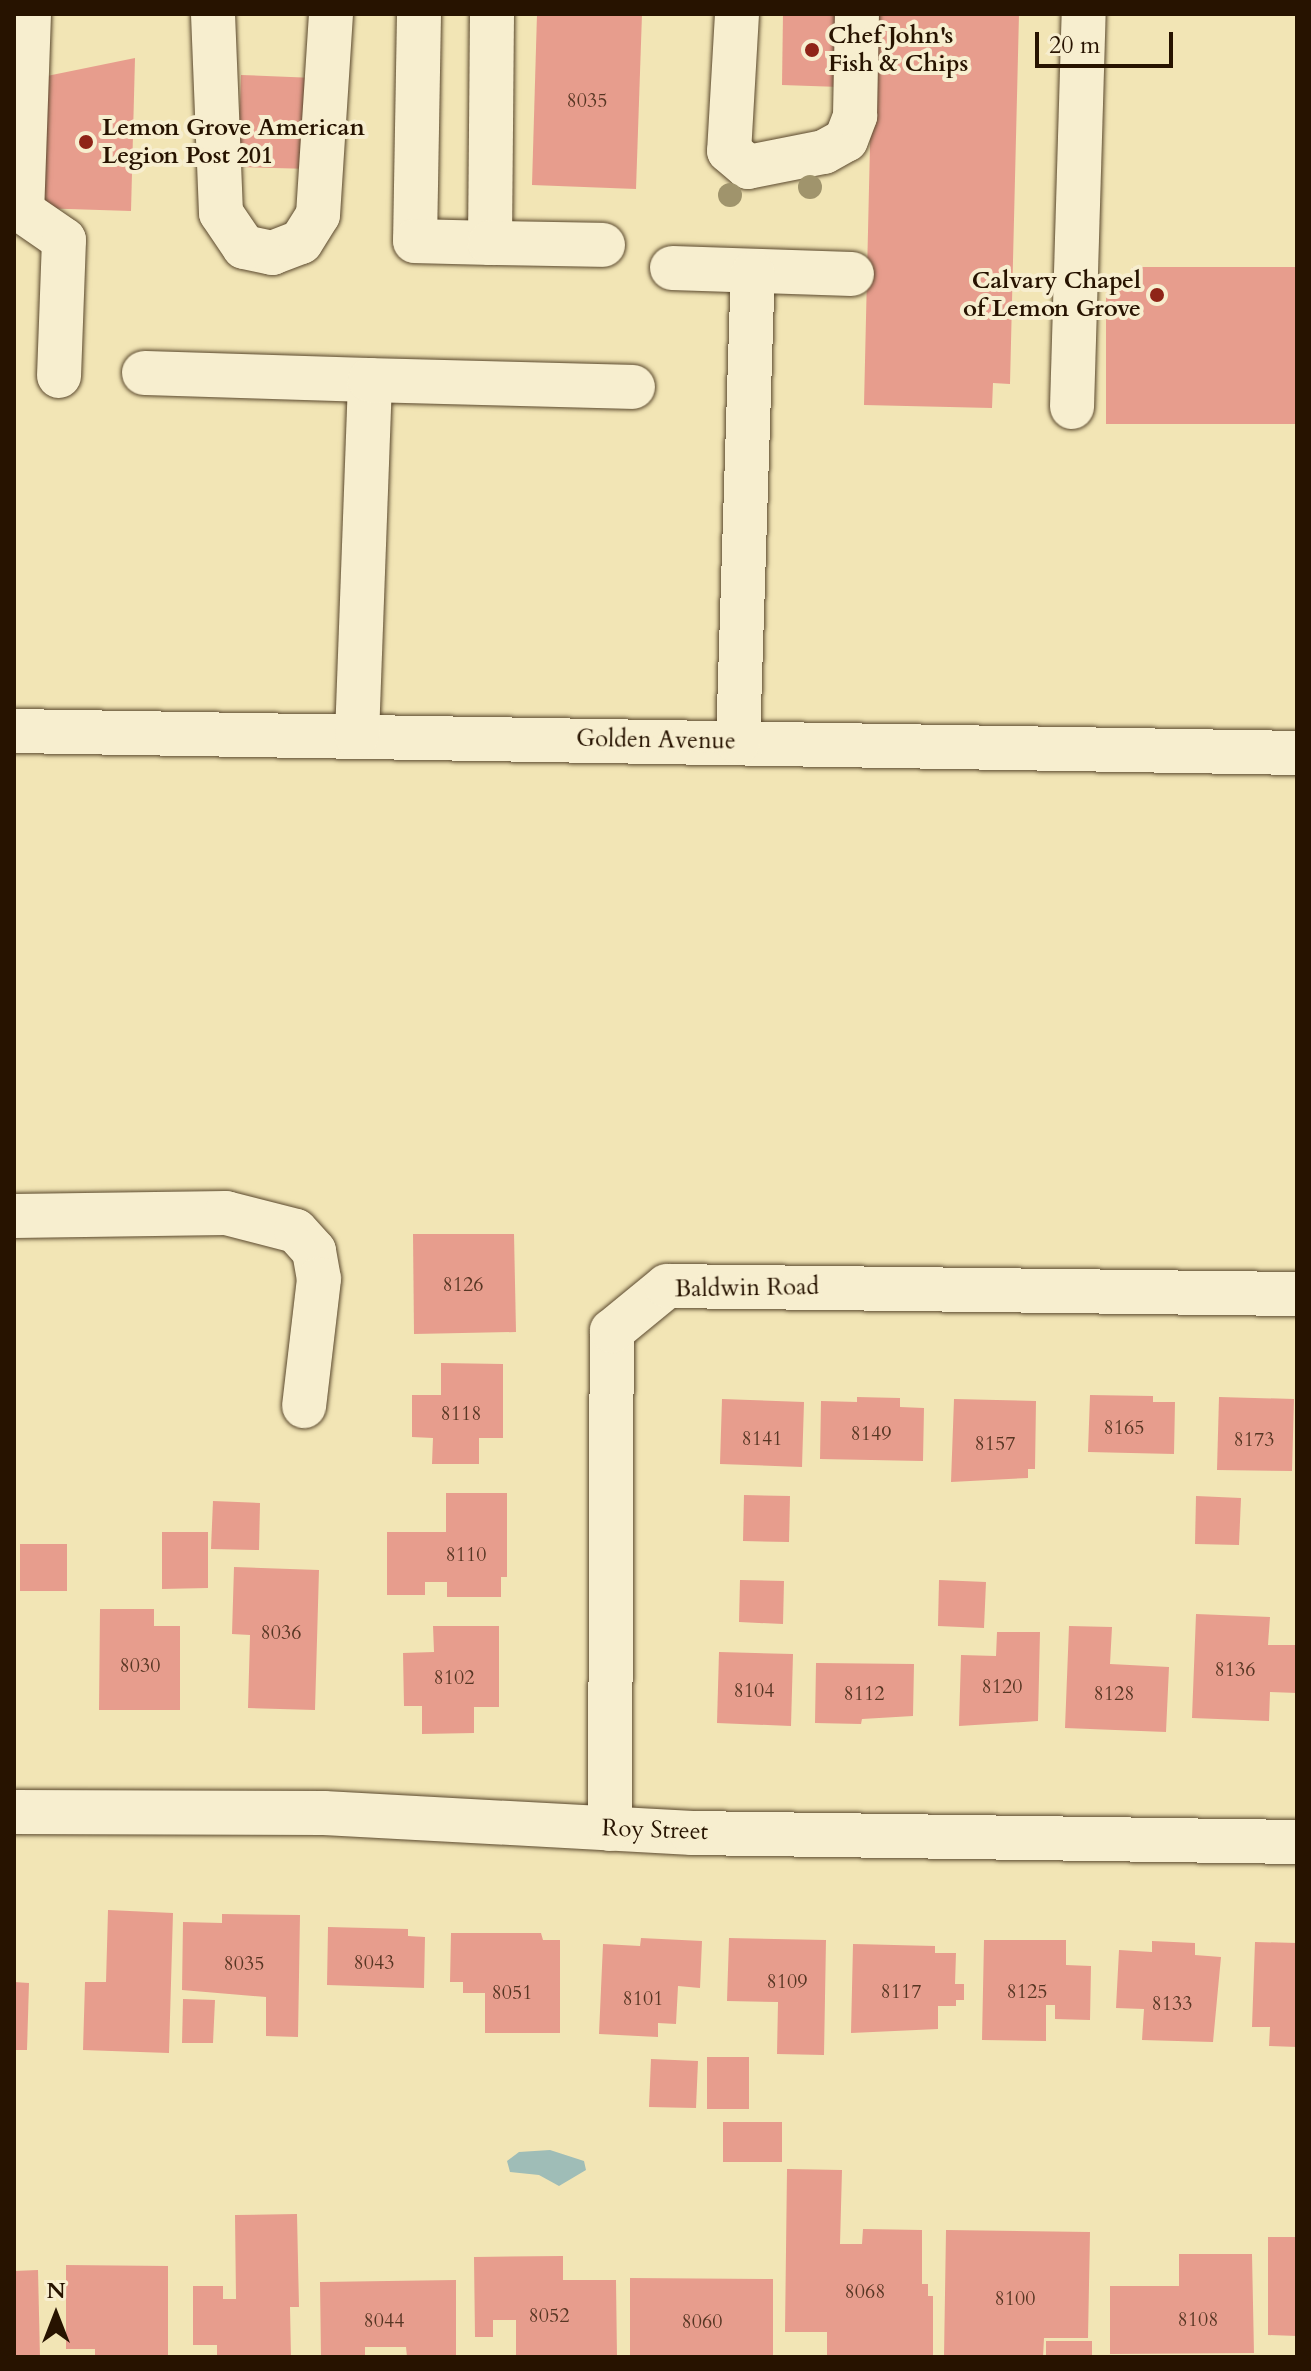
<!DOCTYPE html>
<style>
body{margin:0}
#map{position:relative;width:1311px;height:2371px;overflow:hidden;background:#f2e5b5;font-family:Cardo,serif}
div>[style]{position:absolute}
.water>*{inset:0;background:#9fbdb7}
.building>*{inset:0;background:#e79d8d}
.roads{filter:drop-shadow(0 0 2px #5a482d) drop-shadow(0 0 2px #5a482d)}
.minor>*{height:44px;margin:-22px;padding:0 22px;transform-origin:22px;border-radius:22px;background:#f7eecf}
.trees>*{width:24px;height:24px;margin:-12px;border-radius:50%;background:#a0946c}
.dots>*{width:22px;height:22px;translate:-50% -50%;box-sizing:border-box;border:4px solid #f7eecf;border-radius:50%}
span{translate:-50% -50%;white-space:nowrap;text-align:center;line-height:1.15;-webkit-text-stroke:8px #f7eecf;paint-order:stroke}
.number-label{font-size:20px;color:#573623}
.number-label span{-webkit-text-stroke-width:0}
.poi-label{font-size:24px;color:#271300;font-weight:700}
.left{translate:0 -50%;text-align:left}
.right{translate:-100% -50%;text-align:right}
.street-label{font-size:24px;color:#271300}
.frame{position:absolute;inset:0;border:16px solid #271300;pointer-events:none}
.north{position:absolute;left:16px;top:2275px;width:80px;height:80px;-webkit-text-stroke:6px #f7eecf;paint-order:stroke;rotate:0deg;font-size:22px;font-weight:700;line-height:32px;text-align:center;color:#271300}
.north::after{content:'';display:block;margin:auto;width:28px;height:36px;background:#271300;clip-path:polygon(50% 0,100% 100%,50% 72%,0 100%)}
.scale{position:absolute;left:1035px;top:32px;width:138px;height:36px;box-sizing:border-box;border:4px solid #271300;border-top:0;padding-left:10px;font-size:24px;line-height:28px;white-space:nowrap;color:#271300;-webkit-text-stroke:6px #f7eecf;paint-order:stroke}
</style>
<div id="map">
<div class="water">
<i style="clip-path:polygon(550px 2150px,584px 2161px,586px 2170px,559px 2186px,539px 2175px,510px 2172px,507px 2161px,519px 2152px)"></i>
</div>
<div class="building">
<i style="clip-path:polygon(537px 14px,642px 14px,636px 189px,532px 185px)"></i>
<i style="clip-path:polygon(783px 14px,842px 14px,840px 87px,782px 85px)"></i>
<i style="clip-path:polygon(873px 14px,1019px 14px,1010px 384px,993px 383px,992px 408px,864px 405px)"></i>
<i style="clip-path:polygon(135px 58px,131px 211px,37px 208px,42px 77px)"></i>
<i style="clip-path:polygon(241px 75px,315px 78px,312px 169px,238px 167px)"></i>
<i style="clip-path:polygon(1132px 267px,1297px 267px,1297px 424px,1106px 424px,1106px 288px,1132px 289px)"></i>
<i style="clip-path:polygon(413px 1234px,514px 1234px,516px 1332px,414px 1334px)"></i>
<i style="clip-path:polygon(441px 1363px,503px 1364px,503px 1438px,479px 1438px,479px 1464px,432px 1464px,433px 1438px,412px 1437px,412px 1395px,441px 1395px)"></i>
<i style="clip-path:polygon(1090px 1395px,1153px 1396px,1153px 1402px,1175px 1402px,1174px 1454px,1088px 1452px)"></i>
<i style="clip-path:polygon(857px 1397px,900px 1398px,900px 1407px,924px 1408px,923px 1461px,820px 1459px,821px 1401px,857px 1402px)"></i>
<i style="clip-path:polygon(1219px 1397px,1294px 1399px,1292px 1471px,1217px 1470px)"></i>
<i style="clip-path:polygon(722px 1399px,804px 1402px,802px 1467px,720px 1464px)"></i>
<i style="clip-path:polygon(954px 1399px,1036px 1401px,1035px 1469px,1028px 1469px,1028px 1478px,951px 1482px)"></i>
<i style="clip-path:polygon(446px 1493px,507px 1493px,507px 1577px,501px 1577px,501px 1597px,447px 1597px,447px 1582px,425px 1582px,425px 1595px,387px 1595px,387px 1532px,446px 1532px)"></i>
<i style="clip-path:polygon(744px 1495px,790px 1496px,789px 1542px,743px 1541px)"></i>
<i style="clip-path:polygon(1196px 1496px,1241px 1498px,1239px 1545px,1195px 1544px)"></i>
<i style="clip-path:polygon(213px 1501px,260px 1503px,259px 1550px,211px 1549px)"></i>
<i style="clip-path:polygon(162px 1532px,208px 1532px,208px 1588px,162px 1589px)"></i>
<i style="clip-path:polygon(20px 1544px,67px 1544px,67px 1591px,20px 1591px)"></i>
<i style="clip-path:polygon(234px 1567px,319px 1570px,315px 1710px,248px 1708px,250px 1635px,232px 1634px)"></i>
<i style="clip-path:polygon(740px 1580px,784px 1581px,783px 1624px,739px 1622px)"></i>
<i style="clip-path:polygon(939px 1580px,986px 1582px,984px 1628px,938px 1626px)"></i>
<i style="clip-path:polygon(100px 1609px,154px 1609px,154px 1626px,180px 1626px,180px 1710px,99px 1710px)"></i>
<i style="clip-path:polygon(1196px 1614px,1270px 1617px,1268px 1645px,1297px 1645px,1297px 1693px,1270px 1692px,1269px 1721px,1192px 1718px)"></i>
<i style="clip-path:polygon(433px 1626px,499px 1626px,499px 1707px,474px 1707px,474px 1733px,422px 1734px,422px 1706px,404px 1706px,403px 1653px,434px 1652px)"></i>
<i style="clip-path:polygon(1069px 1626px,1112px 1627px,1110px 1664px,1169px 1667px,1166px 1732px,1065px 1728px)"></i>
<i style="clip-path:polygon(997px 1632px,1040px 1632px,1038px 1721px,959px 1726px,961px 1655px,996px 1656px)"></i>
<i style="clip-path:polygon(719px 1652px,793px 1654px,791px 1726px,717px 1723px)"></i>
<i style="clip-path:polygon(816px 1663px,914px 1664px,913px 1716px,862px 1719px,861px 1724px,815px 1723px)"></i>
<i style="clip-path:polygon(108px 1910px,173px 1913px,169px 2053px,83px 2050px,85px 1982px,106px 1982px)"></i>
<i style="clip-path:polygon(222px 1914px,300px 1915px,298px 2037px,266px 2036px,266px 1997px,182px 1990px,183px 1922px,222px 1923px)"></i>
<i style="clip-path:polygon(328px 1927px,408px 1929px,408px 1936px,425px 1937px,424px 1988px,327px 1985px)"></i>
<i style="clip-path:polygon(451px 1933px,541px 1933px,543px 1940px,560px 1940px,560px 2033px,485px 2033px,485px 1993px,463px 1993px,463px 1982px,450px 1982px)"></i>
<i style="clip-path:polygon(641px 1938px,702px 1941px,700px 1988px,678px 1986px,676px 2024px,658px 2023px,658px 2037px,599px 2034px,603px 1944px,640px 1946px)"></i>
<i style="clip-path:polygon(729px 1938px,826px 1940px,824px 2055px,777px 2054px,778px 2002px,727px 2001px)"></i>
<i style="clip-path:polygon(984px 1940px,1066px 1940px,1066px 1965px,1091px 1966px,1090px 2020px,1055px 2019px,1055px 2005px,1046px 2005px,1046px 2041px,982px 2040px)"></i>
<i style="clip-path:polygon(1152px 1941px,1195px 1943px,1195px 1955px,1221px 1957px,1213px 2042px,1142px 2040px,1144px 2009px,1116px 2008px,1119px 1950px,1152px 1952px)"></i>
<i style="clip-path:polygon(1255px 1942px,1297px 1943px,1297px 2047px,1269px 2046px,1270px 2027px,1252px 2027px)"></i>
<i style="clip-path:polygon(853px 1944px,935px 1946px,935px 1953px,956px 1953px,955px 1984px,964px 1984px,964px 2000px,956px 2000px,956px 2006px,938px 2006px,938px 2029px,851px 2033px)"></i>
<i style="clip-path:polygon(14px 1982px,29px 1983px,27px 2050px,14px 2050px)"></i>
<i style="clip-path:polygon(183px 1999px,215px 2000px,213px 2043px,182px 2043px)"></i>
<i style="clip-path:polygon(707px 2057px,749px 2057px,749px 2109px,707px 2109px)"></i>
<i style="clip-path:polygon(651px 2059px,698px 2061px,696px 2108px,649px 2107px)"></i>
<i style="clip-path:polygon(723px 2122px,782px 2122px,782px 2162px,723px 2162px)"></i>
<i style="clip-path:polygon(787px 2169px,842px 2170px,840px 2244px,862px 2244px,863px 2229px,922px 2230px,922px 2284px,928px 2284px,928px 2296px,933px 2296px,933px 2357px,827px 2357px,827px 2332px,785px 2332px)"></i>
<i style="clip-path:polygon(297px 2214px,299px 2307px,290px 2307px,291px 2357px,217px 2357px,217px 2345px,193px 2345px,193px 2286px,223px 2286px,223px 2299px,236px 2299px,235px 2215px)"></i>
<i style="clip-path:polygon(946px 2230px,1090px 2232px,1088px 2338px,1044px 2338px,1043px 2357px,944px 2357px)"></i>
<i style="clip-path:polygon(1268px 2237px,1297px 2237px,1297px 2336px,1268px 2335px)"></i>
<i style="clip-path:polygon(1179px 2254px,1252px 2254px,1254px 2353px,1110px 2354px,1110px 2286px,1179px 2286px)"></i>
<i style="clip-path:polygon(563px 2256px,563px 2280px,616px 2280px,617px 2357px,516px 2357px,516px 2320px,493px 2320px,493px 2337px,475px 2337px,474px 2257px)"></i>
<i style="clip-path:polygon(66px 2265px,168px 2266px,168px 2357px,95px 2357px,95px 2349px,66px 2349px)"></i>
<i style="clip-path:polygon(38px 2270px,40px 2357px,14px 2357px,14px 2271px)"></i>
<i style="clip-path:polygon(630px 2278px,773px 2279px,773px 2357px,630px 2357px)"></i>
<i style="clip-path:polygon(456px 2280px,456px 2357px,407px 2357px,406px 2347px,365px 2347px,365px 2357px,321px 2357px,320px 2282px)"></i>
<i style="clip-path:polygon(1046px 2341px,1092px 2341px,1092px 2357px,1046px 2357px)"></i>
</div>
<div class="roads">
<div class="minor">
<i style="left:29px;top:14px;width:197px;rotate:92deg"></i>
<i style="left:22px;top:211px;width:51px;rotate:34.6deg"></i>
<i style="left:64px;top:240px;width:136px;rotate:92.1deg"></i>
<i style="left:213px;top:14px;width:199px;rotate:87.7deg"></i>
<i style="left:221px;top:213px;width:41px;rotate:55.9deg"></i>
<i style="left:244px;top:247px;width:29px;rotate:12deg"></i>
<i style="left:272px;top:253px;width:31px;rotate:-21deg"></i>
<i style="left:301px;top:242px;width:32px;rotate:-58deg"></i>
<i style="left:318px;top:215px;width:201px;rotate:-86.3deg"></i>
<i style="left:419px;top:14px;width:227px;rotate:91deg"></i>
<i style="left:415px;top:241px;width:75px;rotate:1.5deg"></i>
<i style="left:490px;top:243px;width:229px;rotate:-89.5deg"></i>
<i style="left:737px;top:14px;width:137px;rotate:93.3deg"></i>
<i style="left:729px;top:151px;width:25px;rotate:40deg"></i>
<i style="left:748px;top:167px;width:77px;rotate:-11.2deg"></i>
<i style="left:824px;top:152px;width:25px;rotate:-29deg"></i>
<i style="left:846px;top:140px;width:26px;rotate:-69deg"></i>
<i style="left:855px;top:116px;width:102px;rotate:-88.9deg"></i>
<i style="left:490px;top:243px;width:113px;rotate:1deg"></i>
<i style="left:672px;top:268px;width:180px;rotate:1.9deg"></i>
<i style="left:144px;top:373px;width:226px;rotate:1.8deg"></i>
<i style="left:1072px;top:407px;width:393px;rotate:-88.3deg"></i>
<i style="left:14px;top:731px;width:1283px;rotate:0.98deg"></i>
<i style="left:357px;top:736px;width:356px;rotate:-87.9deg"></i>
<i style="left:370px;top:380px;width:263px;rotate:1.5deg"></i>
<i style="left:738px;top:742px;width:469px;rotate:-88.2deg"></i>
<i style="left:14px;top:1216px;width:212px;rotate:-0.8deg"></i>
<i style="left:226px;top:1213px;width:72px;rotate:14.4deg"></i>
<i style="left:296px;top:1231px;width:27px;rotate:48deg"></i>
<i style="left:314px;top:1251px;width:28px;rotate:80deg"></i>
<i style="left:319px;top:1279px;width:128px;rotate:96.7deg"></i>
<i style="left:14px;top:1812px;width:310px;rotate:0.2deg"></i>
<i style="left:324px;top:1813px;width:369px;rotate:3.1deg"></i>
<i style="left:692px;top:1833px;width:605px;rotate:0.85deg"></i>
<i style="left:610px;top:1829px;width:498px;rotate:-89.8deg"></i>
<i style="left:612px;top:1331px;width:71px;rotate:-39.3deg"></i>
<i style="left:667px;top:1286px;width:630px;rotate:0.73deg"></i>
</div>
</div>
<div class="trees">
<i style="left:810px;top:187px"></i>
<i style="left:730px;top:195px"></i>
</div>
<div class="dots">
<i style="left:812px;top:50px;background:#8f2418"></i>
<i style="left:86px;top:142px;background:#8f2418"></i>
<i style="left:1157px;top:295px;background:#8f2418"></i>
</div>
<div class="number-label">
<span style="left:587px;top:100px">8035</span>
<span style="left:463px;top:1284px">8126</span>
<span style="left:461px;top:1413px">8118</span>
<span style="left:1124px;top:1427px">8165</span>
<span style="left:871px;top:1433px">8149</span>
<span style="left:762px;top:1438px">8141</span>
<span style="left:1254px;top:1439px">8173</span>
<span style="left:995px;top:1443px">8157</span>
<span style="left:466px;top:1554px">8110</span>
<span style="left:281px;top:1632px">8036</span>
<span style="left:140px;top:1665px">8030</span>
<span style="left:1235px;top:1669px">8136</span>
<span style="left:454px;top:1677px">8102</span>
<span style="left:1002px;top:1686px">8120</span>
<span style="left:754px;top:1690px">8104</span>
<span style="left:864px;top:1693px">8112</span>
<span style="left:1114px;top:1693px">8128</span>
<span style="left:374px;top:1962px">8043</span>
<span style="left:244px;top:1963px">8035</span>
<span style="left:787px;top:1981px">8109</span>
<span style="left:901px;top:1991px">8117</span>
<span style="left:1027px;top:1991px">8125</span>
<span style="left:512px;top:1992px">8051</span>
<span style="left:643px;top:1998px">8101</span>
<span style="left:1172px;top:2003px">8133</span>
<span style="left:865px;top:2291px">8068</span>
<span style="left:1015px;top:2298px">8100</span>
<span style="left:549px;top:2315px">8052</span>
<span style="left:1198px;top:2319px">8108</span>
<span style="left:384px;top:2320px">8044</span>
<span style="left:702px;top:2321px">8060</span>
</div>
<div class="poi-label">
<span class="left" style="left:828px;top:50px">Chef John's<br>Fish &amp; Chips</span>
<span class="left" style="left:102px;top:142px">Lemon Grove American<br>Legion Post 201</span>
<span class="right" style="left:1141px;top:295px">Calvary Chapel<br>of Lemon Grove</span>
</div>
<div class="street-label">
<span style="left:656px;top:740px;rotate:1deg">Golden Avenue</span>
<span style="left:747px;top:1288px;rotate:-1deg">Baldwin Road</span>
<span style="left:655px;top:1830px;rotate:2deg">Roy Street</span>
</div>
<div class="frame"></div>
<div class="north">N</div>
<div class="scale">20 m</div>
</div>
